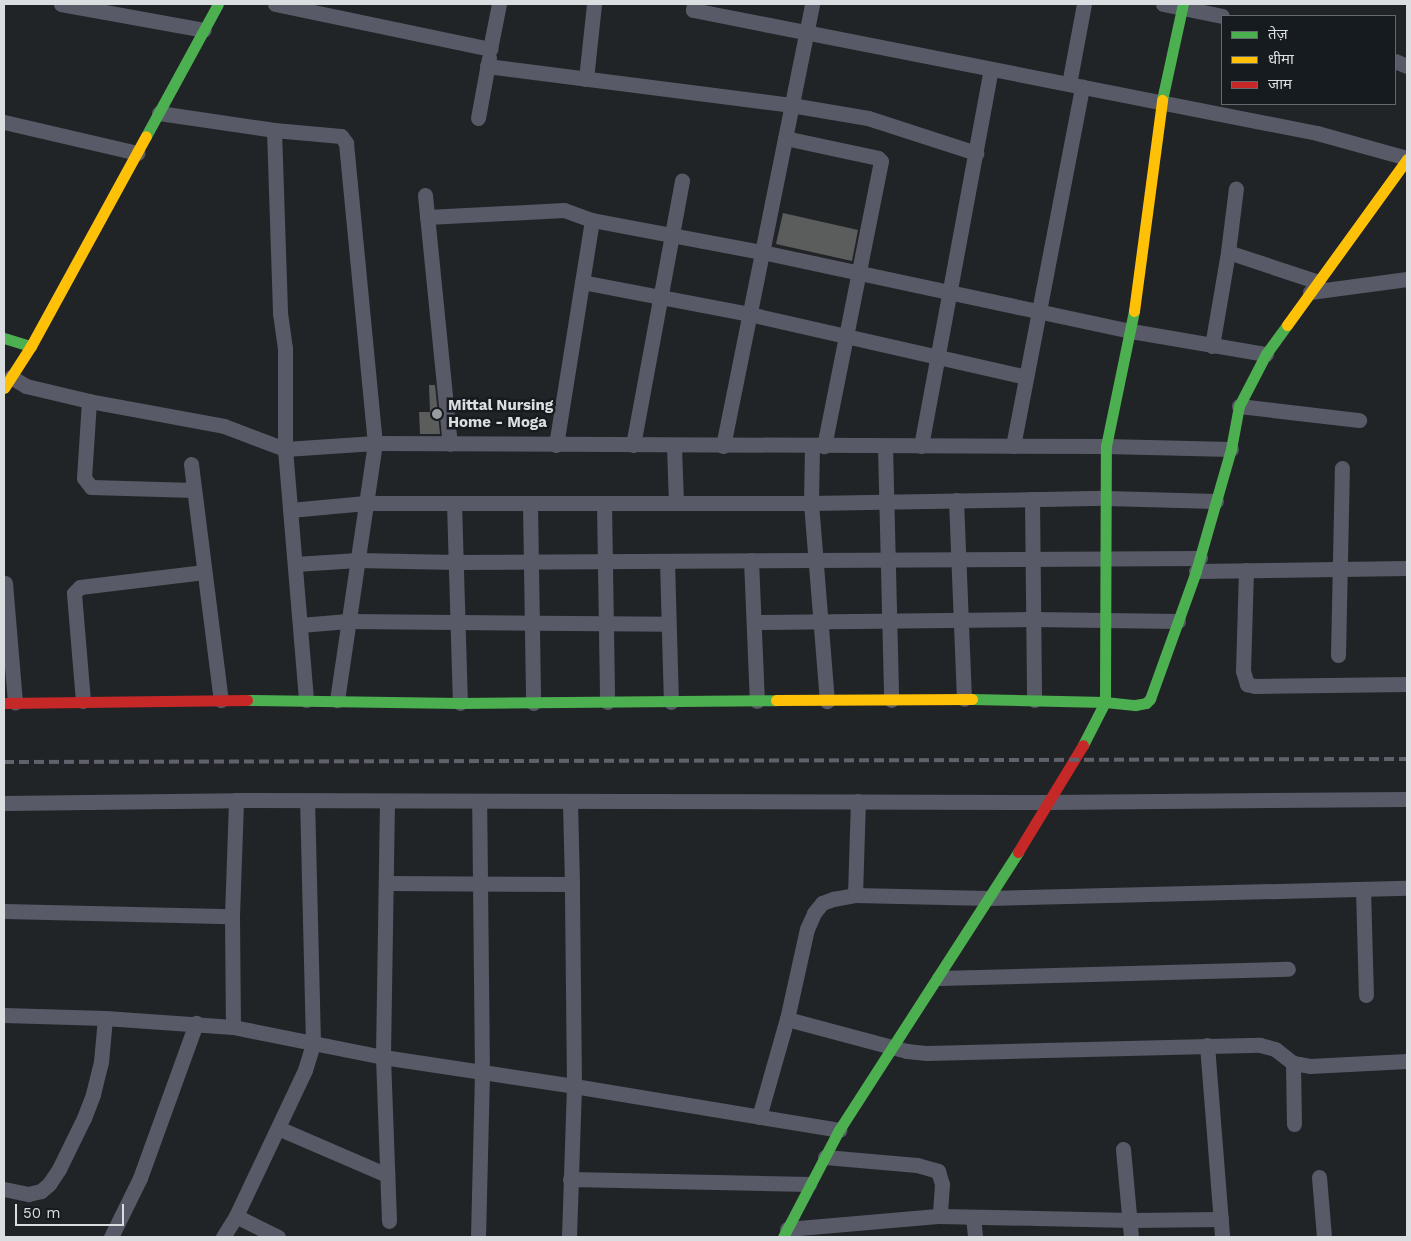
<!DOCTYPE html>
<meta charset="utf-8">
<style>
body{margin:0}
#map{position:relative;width:1411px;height:1241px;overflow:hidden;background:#212427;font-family:"Work Sans","Noto Sans Devanagari",sans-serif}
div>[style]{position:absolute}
.building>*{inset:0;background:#5b5c5c}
.street>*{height:15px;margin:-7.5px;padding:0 7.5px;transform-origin:7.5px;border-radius:7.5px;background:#595a67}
.fast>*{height:11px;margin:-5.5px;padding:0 5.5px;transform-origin:5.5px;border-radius:5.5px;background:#4caf50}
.slow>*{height:11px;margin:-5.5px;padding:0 5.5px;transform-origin:5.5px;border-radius:5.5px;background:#ffc107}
.jam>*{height:11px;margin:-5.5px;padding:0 5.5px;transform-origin:5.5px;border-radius:5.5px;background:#c62828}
.rail>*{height:4px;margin-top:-2px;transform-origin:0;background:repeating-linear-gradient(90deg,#60616a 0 10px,transparent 0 15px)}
.dots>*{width:14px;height:14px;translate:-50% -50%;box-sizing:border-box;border:2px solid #161b1f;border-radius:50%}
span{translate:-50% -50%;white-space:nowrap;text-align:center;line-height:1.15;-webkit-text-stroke:5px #161b1f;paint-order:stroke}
.poi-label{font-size:15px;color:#dadee1;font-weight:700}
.left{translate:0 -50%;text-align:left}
.frame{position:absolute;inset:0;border:5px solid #dadee1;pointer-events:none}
.legend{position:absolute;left:1221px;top:15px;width:175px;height:90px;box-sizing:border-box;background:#161b1f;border:1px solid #64696d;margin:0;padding:6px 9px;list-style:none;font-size:15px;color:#dadee1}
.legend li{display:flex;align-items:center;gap:10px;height:25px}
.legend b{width:25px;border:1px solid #64696d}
.scale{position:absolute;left:15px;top:1204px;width:109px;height:22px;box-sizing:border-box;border:2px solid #dadee1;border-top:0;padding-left:6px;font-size:15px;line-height:18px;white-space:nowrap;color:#dadee1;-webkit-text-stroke:4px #161b1f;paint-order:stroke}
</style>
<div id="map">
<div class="building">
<i style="clip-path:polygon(783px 213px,858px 230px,852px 261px,776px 244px)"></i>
<i style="clip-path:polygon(429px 385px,435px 385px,440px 434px,420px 434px,419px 412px,430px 412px)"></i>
</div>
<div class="street">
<i style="left:61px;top:4px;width:145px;rotate:10.3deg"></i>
<i style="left:275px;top:4px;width:220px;rotate:11.8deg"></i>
<i style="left:490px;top:49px;width:46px;rotate:-78.7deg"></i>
<i style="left:694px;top:4px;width:6px;rotate:99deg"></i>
<i style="left:693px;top:10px;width:636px;rotate:11.15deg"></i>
<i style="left:1317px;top:133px;width:93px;rotate:15.5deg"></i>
<i style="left:1163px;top:4px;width:60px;rotate:11.5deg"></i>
<i style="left:1395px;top:61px;width:13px;rotate:23deg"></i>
<i style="left:487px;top:66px;width:306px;rotate:7.3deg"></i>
<i style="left:791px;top:105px;width:78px;rotate:9.6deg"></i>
<i style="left:868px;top:118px;width:114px;rotate:18deg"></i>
<i style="left:586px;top:79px;width:75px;rotate:-83.9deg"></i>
<i style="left:1069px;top:84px;width:81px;rotate:-79.4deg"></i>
<i style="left:159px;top:113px;width:116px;rotate:8.4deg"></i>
<i style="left:274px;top:130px;width:67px;rotate:5.1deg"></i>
<i style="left:341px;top:136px;width:9px;rotate:54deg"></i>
<i style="left:346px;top:143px;width:301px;rotate:84.5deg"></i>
<i style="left:375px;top:443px;width:260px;rotate:98.4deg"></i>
<i style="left:478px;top:118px;width:61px;rotate:-79.6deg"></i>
<i style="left:4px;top:122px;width:137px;rotate:13.1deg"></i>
<i style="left:274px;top:130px;width:183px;rotate:88.1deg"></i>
<i style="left:280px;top:313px;width:35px;rotate:82deg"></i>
<i style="left:285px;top:348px;width:101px;rotate:90deg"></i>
<i style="left:285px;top:449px;width:252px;rotate:85.2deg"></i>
<i style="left:785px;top:138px;width:95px;rotate:12.1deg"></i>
<i style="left:878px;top:158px;width:4px;rotate:45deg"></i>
<i style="left:881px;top:161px;width:291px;rotate:101.3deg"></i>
<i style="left:425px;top:195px;width:250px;rotate:84.3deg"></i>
<i style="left:427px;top:217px;width:137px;rotate:-2.9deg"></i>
<i style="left:564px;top:210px;width:30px;rotate:20deg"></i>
<i style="left:592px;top:220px;width:173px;rotate:10.7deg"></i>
<i style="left:762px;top:252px;width:377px;rotate:12.1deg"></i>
<i style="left:1131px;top:331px;width:137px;rotate:9.7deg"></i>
<i style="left:1228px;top:252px;width:95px;rotate:18.4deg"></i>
<i style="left:582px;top:282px;width:170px;rotate:10.8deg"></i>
<i style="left:749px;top:314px;width:284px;rotate:12.8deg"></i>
<i style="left:1310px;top:292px;width:98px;rotate:-7.6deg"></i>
<i style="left:1212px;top:346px;width:95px;rotate:-80.3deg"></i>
<i style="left:1228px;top:252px;width:64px;rotate:-82.9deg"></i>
<i style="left:11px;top:377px;width:17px;rotate:31deg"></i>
<i style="left:26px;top:386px;width:65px;rotate:13.4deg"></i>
<i style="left:89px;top:401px;width:137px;rotate:10.5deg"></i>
<i style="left:224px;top:426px;width:65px;rotate:20.7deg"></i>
<i style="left:285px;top:449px;width:90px;rotate:-3.8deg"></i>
<i style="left:375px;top:443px;width:731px;rotate:0.24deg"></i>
<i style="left:1106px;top:446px;width:125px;rotate:1.4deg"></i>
<i style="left:89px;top:401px;width:77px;rotate:93.7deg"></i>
<i style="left:84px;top:478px;width:11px;rotate:52deg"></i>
<i style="left:91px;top:487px;width:103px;rotate:1.7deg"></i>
<i style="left:1239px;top:406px;width:121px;rotate:6.7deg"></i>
<i style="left:556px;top:445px;width:228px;rotate:-80.9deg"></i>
<i style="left:633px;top:445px;width:269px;rotate:-79.5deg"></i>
<i style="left:674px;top:446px;width:57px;rotate:88deg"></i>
<i style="left:723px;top:446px;width:451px;rotate:-78.6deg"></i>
<i style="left:812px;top:446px;width:57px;rotate:91deg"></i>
<i style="left:811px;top:503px;width:199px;rotate:85.4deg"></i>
<i style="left:885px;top:446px;width:254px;rotate:88.6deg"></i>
<i style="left:921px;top:446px;width:383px;rotate:-79.5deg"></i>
<i style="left:1013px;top:446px;width:366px;rotate:-79.1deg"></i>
<i style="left:191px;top:464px;width:238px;rotate:82.8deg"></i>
<i style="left:1032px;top:499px;width:201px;rotate:89.4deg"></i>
<i style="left:956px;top:500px;width:199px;rotate:87.7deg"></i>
<i style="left:454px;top:503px;width:200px;rotate:88.3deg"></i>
<i style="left:530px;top:503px;width:200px;rotate:89.1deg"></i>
<i style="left:604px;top:503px;width:199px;rotate:89.1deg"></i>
<i style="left:290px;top:510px;width:76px;rotate:-5.3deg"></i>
<i style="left:366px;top:503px;width:445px"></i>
<i style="left:811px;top:503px;width:295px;rotate:-1deg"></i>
<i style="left:1106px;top:498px;width:110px;rotate:1.6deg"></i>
<i style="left:751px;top:560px;width:141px;rotate:87.6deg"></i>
<i style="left:667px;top:561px;width:141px;rotate:88.4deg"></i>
<i style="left:295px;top:564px;width:63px;rotate:-3.6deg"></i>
<i style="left:358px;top:560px;width:98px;rotate:1.2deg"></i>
<i style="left:456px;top:562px;width:744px;rotate:-0.31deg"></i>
<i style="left:1246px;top:570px;width:101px;rotate:91.7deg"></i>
<i style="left:1243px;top:671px;width:14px;rotate:73deg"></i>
<i style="left:1247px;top:684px;width:8px;rotate:14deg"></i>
<i style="left:1255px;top:686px;width:152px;rotate:-0.8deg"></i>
<i style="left:1196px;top:571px;width:211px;rotate:-0.8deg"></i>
<i style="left:5px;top:583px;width:120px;rotate:85.2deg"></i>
<i style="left:754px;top:622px;width:278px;rotate:-0.6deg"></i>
<i style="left:1032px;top:619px;width:146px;rotate:0.8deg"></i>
<i style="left:300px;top:625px;width:48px;rotate:-4.8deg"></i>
<i style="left:348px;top:621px;width:319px;rotate:0.5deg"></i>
<i style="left:1338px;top:655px;width:187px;rotate:-88.8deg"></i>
<i style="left:83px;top:701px;width:108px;rotate:-94.8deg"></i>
<i style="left:74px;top:593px;width:8px;rotate:-45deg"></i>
<i style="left:80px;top:587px;width:125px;rotate:-6.9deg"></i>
<i style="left:387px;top:801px;width:256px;rotate:90.9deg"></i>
<i style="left:383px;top:1057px;width:164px;rotate:87.9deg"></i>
<i style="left:4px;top:803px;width:232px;rotate:-0.7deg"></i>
<i style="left:236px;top:800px;width:813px;rotate:0.14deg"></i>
<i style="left:1049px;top:802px;width:358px;rotate:-0.5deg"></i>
<i style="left:386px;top:883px;width:186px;rotate:0.3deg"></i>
<i style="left:572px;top:884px;width:82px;rotate:-91.4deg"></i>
<i style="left:1363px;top:889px;width:106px;rotate:88.4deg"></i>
<i style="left:855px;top:895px;width:94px;rotate:-88.2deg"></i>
<i style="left:4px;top:911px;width:228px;rotate:1.3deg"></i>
<i style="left:232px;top:916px;width:116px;rotate:-88deg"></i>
<i style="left:232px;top:916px;width:111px;rotate:89.5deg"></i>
<i style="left:939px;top:978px;width:349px;rotate:-1.5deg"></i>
<i style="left:4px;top:1015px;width:101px;rotate:1.7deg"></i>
<i style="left:105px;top:1018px;width:128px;rotate:4deg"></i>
<i style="left:233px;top:1027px;width:153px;rotate:11.3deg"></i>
<i style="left:383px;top:1057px;width:193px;rotate:8.6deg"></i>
<i style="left:574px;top:1086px;width:269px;rotate:9.4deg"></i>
<i style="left:787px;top:1019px;width:124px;rotate:14.9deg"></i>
<i style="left:907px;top:1051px;width:20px;rotate:6deg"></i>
<i style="left:927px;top:1053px;width:333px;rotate:-1.4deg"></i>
<i style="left:1260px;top:1045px;width:16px;rotate:15deg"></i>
<i style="left:1275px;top:1049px;width:23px;rotate:38deg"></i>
<i style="left:1293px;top:1063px;width:17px;rotate:10deg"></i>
<i style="left:1310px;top:1066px;width:97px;rotate:-3deg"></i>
<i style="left:1207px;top:1045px;width:193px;rotate:85.5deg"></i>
<i style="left:1293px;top:1063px;width:61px;rotate:89.1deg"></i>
<i style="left:759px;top:1117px;width:102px;rotate:-74.1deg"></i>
<i style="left:787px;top:1019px;width:92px;rotate:-77.5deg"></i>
<i style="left:807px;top:929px;width:17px;rotate:-66deg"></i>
<i style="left:814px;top:913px;width:13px;rotate:-51deg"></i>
<i style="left:822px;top:903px;width:12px;rotate:-20deg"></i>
<i style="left:833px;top:899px;width:22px;rotate:-10deg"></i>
<i style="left:855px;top:895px;width:134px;rotate:1.3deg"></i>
<i style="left:989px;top:898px;width:418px;rotate:-1.4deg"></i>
<i style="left:278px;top:1128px;width:119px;rotate:23.3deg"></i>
<i style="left:1123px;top:1149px;width:88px;rotate:84.8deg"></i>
<i style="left:825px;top:1157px;width:92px;rotate:5deg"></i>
<i style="left:917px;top:1165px;width:22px;rotate:16deg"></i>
<i style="left:938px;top:1171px;width:14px;rotate:73deg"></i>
<i style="left:942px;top:1184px;width:32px;rotate:94deg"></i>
<i style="left:1319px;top:1177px;width:60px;rotate:85.2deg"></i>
<i style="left:570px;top:1179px;width:239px;rotate:1.2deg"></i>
<i style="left:4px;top:1189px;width:25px;rotate:12deg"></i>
<i style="left:28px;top:1194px;width:13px;rotate:-13deg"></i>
<i style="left:41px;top:1191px;width:11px;rotate:-41deg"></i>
<i style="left:49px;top:1184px;width:18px;rotate:-56deg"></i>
<i style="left:59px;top:1169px;width:57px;rotate:-63.9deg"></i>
<i style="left:84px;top:1118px;width:26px;rotate:-69deg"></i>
<i style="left:93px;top:1094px;width:33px;rotate:-76deg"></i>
<i style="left:101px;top:1062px;width:44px;rotate:-84.8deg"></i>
<i style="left:236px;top:1216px;width:161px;rotate:-64.7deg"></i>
<i style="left:305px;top:1070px;width:28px;rotate:-73deg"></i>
<i style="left:313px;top:1043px;width:242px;rotate:-91.4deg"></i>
<i style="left:973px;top:1217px;width:20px;rotate:84deg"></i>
<i style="left:787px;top:1229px;width:154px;rotate:-4.9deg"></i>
<i style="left:940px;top:1216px;width:191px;rotate:1.2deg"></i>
<i style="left:1131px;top:1220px;width:90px;rotate:-0.6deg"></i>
<i style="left:111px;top:1237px;width:66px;rotate:-63.8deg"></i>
<i style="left:140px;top:1178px;width:165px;rotate:-70.1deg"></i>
<i style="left:223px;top:1237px;width:25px;rotate:-58deg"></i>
<i style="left:236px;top:1216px;width:47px;rotate:26.6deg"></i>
<i style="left:478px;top:1237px;width:164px;rotate:-88.6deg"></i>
<i style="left:482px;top:1073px;width:272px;rotate:-90.6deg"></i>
<i style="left:569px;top:1237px;width:151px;rotate:-88.1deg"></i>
<i style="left:574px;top:1086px;width:202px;rotate:-90.6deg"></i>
</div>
<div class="fast">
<i style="left:1162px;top:100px;width:98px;rotate:-77.7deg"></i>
<i style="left:146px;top:136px;width:150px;rotate:-61.4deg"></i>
<i style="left:4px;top:338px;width:28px;rotate:17deg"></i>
<i style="left:972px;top:699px;width:133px;rotate:1.3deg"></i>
<i style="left:1105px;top:702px;width:30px;rotate:6deg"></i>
<i style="left:1135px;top:705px;width:11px;rotate:-10deg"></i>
<i style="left:1146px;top:703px;width:6px;rotate:-45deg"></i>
<i style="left:1150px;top:699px;width:136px;rotate:-70.2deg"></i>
<i style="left:1196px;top:571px;width:127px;rotate:-74deg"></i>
<i style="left:1231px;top:449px;width:44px;rotate:-79.5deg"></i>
<i style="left:1239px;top:406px;width:59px;rotate:-62.6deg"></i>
<i style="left:1266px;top:354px;width:36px;rotate:-54deg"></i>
<i style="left:247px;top:700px;width:213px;rotate:0.8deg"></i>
<i style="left:460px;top:703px;width:316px;rotate:-0.5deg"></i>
<i style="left:1083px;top:745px;width:48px;rotate:-62.9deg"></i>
<i style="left:1105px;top:702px;width:256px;rotate:-89.8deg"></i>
<i style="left:1106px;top:446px;width:138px;rotate:-78.3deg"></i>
<i style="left:783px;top:1237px;width:121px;rotate:-62.4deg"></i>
<i style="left:839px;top:1130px;width:331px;rotate:-57.2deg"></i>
</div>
<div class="slow">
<i style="left:1134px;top:311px;width:213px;rotate:-82.4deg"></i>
<i style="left:1287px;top:325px;width:205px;rotate:-54.1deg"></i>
<i style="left:4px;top:388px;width:50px;rotate:-57.3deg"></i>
<i style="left:31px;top:346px;width:239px;rotate:-61.3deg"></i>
<i style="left:776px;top:700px;width:196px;rotate:-0.3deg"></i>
</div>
<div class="jam">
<i style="left:4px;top:703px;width:243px;rotate:-0.7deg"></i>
<i style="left:1018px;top:852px;width:125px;rotate:-58.7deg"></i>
</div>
<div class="rail">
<i style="left:4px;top:762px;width:1403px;rotate:-0.12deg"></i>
</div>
<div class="dots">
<i style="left:437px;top:414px;background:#999da0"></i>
</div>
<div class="poi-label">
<span class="left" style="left:448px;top:414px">Mittal Nursing<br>Home - Moga</span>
</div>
<div class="frame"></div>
<ul class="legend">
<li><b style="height:6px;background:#4caf50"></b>तेज़</li>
<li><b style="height:6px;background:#ffc107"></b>धीमा</li>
<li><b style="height:6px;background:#c62828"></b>जाम</li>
</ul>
<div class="scale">50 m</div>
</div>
